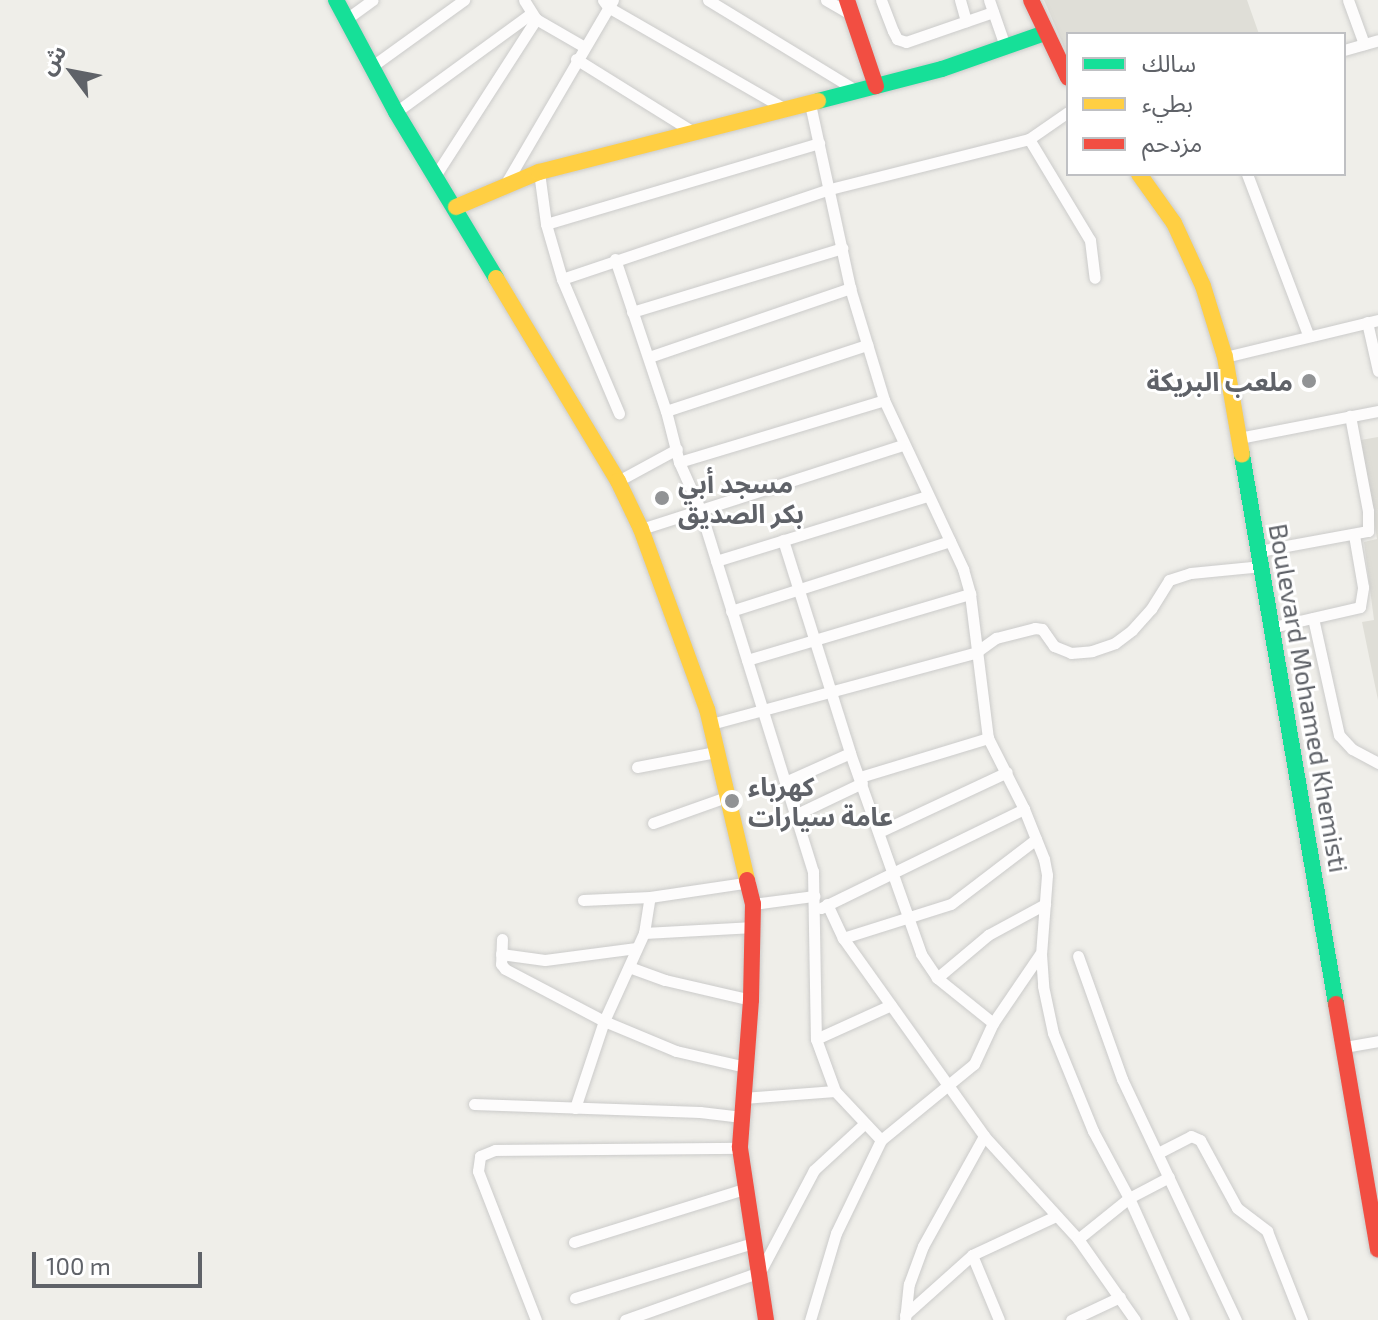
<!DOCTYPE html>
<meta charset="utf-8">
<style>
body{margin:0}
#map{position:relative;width:1378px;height:1320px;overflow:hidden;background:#efeee9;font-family:"Exo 2","Noto Sans Arabic",sans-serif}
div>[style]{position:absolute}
.education>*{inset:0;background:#dfded7}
.roads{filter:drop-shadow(0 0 2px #cbcbca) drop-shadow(0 0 2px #cbcbca)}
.street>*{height:11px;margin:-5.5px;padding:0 5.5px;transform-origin:5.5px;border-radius:5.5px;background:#fdfcfc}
.fast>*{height:16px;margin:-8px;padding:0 8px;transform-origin:8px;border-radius:8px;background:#16e098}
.slow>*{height:16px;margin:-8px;padding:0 8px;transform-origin:8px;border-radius:8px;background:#ffcf43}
.jam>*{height:16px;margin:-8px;padding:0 8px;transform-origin:8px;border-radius:8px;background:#f24e42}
.dots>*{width:22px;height:22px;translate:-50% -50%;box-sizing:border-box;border:4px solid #fff;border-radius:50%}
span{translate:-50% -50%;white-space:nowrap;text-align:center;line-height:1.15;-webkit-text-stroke:6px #fff;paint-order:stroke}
.poi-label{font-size:26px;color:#5f6268;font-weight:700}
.right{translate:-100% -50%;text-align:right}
.left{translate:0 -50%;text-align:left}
.street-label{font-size:26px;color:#5f6268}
.legend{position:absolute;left:1066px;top:32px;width:280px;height:144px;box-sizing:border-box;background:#fff;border:2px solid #bfc0c3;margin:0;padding:10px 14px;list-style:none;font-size:24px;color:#5f6268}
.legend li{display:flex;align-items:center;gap:16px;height:40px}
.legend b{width:40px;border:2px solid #bfc0c3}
.north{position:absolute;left:32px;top:32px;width:80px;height:80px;-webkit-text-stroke:6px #fff;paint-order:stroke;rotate:302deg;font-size:22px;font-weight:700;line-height:32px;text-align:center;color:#5f6268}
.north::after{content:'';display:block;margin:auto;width:28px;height:36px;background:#5f6268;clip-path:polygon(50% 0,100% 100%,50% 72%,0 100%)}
.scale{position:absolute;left:32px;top:1252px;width:170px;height:36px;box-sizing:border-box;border:4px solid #5f6268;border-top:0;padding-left:10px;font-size:24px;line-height:28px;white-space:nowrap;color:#5f6268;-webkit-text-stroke:6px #fff;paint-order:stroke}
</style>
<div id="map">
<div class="education">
<i style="clip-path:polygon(1044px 0,1247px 0,1259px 34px,1068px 34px,1068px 56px)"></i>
<i style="clip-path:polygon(1378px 437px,1378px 700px,1362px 622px,1374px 620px,1364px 542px,1377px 539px,1361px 440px)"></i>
</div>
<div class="roads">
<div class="street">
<i style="left:524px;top:0;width:22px;rotate:58deg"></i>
<i style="left:536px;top:19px;width:54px;rotate:29.9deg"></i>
<i style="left:603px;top:0;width:9px;rotate:54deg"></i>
<i style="left:608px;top:7px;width:207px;rotate:29.9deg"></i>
<i style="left:708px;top:0;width:175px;rotate:31.4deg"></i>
<i style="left:826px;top:0;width:28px;rotate:30deg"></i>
<i style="left:881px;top:0;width:33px;rotate:69deg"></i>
<i style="left:893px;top:31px;width:9px;rotate:63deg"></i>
<i style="left:897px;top:39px;width:9px;rotate:18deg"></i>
<i style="left:906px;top:42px;width:92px;rotate:-19deg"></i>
<i style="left:960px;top:0;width:22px;rotate:74deg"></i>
<i style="left:989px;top:0;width:49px;rotate:70.8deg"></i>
<i style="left:1348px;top:0;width:47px;rotate:70deg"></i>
<i style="left:345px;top:20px;width:34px;rotate:-36deg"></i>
<i style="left:1344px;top:50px;width:35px;rotate:-16deg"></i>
<i style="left:576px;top:59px;width:140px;rotate:31.9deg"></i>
<i style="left:371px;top:67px;width:115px;rotate:-35.8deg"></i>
<i style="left:810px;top:104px;width:188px;rotate:77.7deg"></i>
<i style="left:850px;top:288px;width:117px;rotate:73.1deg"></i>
<i style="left:884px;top:400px;width:187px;rotate:64.9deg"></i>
<i style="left:963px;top:569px;width:26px;rotate:74deg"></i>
<i style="left:970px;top:594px;width:145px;rotate:82.9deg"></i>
<i style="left:988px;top:738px;width:80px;rotate:63.1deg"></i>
<i style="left:1024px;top:809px;width:54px;rotate:68.2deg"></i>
<i style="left:1044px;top:859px;width:16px;rotate:79deg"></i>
<i style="left:1047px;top:875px;width:79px;rotate:94.3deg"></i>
<i style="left:1041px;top:954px;width:32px;rotate:86deg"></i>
<i style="left:1043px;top:986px;width:48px;rotate:78deg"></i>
<i style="left:1053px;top:1033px;width:106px;rotate:67.8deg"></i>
<i style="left:1093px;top:1131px;width:76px;rotate:61.8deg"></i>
<i style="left:1129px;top:1198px;width:134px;rotate:65.7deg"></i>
<i style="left:396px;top:112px;width:168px;rotate:-36.1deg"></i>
<i style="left:1029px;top:139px;width:118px;rotate:58.9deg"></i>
<i style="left:1090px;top:240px;width:38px;rotate:83deg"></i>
<i style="left:539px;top:172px;width:52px;rotate:82.3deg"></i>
<i style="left:546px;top:224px;width:57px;rotate:73.8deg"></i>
<i style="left:562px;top:279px;width:146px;rotate:67deg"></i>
<i style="left:1247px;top:174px;width:172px;rotate:69.2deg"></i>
<i style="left:435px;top:176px;width:187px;rotate:-57.2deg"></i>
<i style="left:506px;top:183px;width:212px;rotate:-59.7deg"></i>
<i style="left:546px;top:224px;width:285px;rotate:-16.5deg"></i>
<i style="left:615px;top:259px;width:160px;rotate:71.5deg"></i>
<i style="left:666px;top:411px;width:53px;rotate:75.7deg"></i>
<i style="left:679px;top:462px;width:51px;rotate:65.9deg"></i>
<i style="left:700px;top:509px;width:379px;rotate:72.7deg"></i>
<i style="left:813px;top:871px;width:168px;rotate:89deg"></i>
<i style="left:816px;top:1039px;width:55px;rotate:69.9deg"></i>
<i style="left:835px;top:1091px;width:67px;rotate:46.8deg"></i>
<i style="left:881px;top:1140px;width:103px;rotate:115.8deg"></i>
<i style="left:836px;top:1233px;width:91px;rotate:106.6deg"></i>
<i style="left:562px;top:279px;width:283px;rotate:-18.6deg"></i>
<i style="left:830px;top:189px;width:205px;rotate:-14.1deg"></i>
<i style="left:1029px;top:139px;width:47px;rotate:-34.7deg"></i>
<i style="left:632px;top:312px;width:220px;rotate:-16.9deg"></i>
<i style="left:1367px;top:322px;width:50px;rotate:77.3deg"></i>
<i style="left:649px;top:357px;width:213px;rotate:-18.9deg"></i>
<i style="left:1225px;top:357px;width:157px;rotate:-13.6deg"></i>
<i style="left:666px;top:411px;width:212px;rotate:-18.2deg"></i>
<i style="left:1239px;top:438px;width:142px;rotate:-11deg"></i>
<i style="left:679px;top:462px;width:214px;rotate:-16.8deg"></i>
<i style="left:618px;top:481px;width:67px;rotate:-28.5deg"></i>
<i style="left:641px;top:529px;width:275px;rotate:-17.8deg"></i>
<i style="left:783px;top:540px;width:223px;rotate:72.5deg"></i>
<i style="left:850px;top:753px;width:213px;rotate:70.5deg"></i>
<i style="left:921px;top:954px;width:29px;rotate:56deg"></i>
<i style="left:937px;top:978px;width:72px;rotate:38.8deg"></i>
<i style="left:1259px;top:551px;width:111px;rotate:-10.4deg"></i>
<i style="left:1368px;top:531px;width:20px;rotate:-90deg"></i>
<i style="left:1368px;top:511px;width:97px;rotate:-100.7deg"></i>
<i style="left:716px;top:561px;width:221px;rotate:-17.1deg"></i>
<i style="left:731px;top:611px;width:230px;rotate:-17.7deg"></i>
<i style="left:1313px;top:618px;width:120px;rotate:77.5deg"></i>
<i style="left:1339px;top:735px;width:19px;rotate:47deg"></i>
<i style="left:1352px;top:749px;width:30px;rotate:28deg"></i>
<i style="left:1273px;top:627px;width:89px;rotate:-12.9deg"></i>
<i style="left:1360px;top:607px;width:20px;rotate:-81deg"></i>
<i style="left:1363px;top:587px;width:53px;rotate:-99.8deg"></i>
<i style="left:747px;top:660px;width:233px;rotate:-16.5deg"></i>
<i style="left:711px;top:724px;width:273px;rotate:-15.1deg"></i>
<i style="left:975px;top:653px;width:26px;rotate:-36deg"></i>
<i style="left:996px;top:638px;width:40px;rotate:-14.4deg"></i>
<i style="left:1035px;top:628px;width:7px;rotate:8deg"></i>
<i style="left:1042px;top:629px;width:21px;rotate:55deg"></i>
<i style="left:1054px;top:646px;width:18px;rotate:22deg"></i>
<i style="left:1071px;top:653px;width:21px;rotate:-5deg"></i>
<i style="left:1092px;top:651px;width:24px;rotate:-19deg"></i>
<i style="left:1115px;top:643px;width:21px;rotate:-37deg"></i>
<i style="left:1132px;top:630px;width:28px;rotate:-48deg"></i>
<i style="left:1151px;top:609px;width:34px;rotate:-58deg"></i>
<i style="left:1169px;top:580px;width:23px;rotate:-18deg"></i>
<i style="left:1191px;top:573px;width:71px;rotate:-5.6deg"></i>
<i style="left:637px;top:767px;width:80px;rotate:-10.8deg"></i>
<i style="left:860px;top:777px;width:134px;rotate:-16.9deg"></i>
<i style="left:785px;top:782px;width:71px;rotate:-24deg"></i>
<i style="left:797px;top:814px;width:72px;rotate:-25.5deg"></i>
<i style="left:653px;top:823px;width:81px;rotate:-19.6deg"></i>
<i style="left:879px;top:832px;width:141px;rotate:-25.1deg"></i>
<i style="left:583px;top:900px;width:67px;rotate:-2.6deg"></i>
<i style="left:650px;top:897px;width:101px;rotate:-8.5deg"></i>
<i style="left:753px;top:904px;width:62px;rotate:-7.5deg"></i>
<i style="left:827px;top:904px;width:38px;rotate:65deg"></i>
<i style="left:843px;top:938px;width:243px;rotate:54.5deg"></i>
<i style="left:984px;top:1136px;width:139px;rotate:47.6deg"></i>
<i style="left:1078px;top:1239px;width:99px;rotate:54.9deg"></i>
<i style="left:821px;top:908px;width:226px;rotate:-26deg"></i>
<i style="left:644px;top:933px;width:110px;rotate:-3.1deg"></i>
<i style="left:843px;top:938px;width:113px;rotate:-17.5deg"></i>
<i style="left:951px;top:904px;width:107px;rotate:-37.4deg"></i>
<i style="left:502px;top:939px;width:25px;rotate:92deg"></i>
<i style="left:501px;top:964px;width:6px;rotate:51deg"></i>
<i style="left:505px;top:969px;width:112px;rotate:27.7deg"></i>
<i style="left:604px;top:1021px;width:78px;rotate:22.6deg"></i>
<i style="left:676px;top:1051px;width:72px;rotate:12.9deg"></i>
<i style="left:501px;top:954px;width:44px;rotate:7.8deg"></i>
<i style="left:545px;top:960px;width:92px;rotate:-7.5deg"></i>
<i style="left:1078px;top:956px;width:131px;rotate:70.3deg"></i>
<i style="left:1122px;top:1079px;width:267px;rotate:64.7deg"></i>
<i style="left:629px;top:967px;width:38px;rotate:20deg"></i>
<i style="left:665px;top:980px;width:88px;rotate:13.1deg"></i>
<i style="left:937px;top:978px;width:67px;rotate:-40.1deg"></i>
<i style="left:988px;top:935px;width:65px;rotate:-28.5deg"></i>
<i style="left:816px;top:1039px;width:82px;rotate:-24.4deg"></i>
<i style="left:1345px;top:1047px;width:34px;rotate:-10deg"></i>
<i style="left:743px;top:1098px;width:92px;rotate:-4.4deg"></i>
<i style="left:474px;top:1104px;width:226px;rotate:2deg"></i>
<i style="left:700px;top:1112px;width:42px;rotate:6.8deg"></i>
<i style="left:575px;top:1108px;width:92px;rotate:-71.6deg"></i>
<i style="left:604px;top:1021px;width:97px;rotate:-65.6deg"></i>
<i style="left:644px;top:933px;width:36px;rotate:-81deg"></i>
<i style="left:881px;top:1140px;width:120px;rotate:-39.3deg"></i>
<i style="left:974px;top:1064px;width:45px;rotate:-65.1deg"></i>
<i style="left:993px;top:1023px;width:83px;rotate:-55.7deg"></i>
<i style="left:1158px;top:1153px;width:37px;rotate:-27deg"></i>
<i style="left:1191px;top:1136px;width:10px;rotate:24deg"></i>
<i style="left:1200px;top:1140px;width:77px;rotate:61.4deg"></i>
<i style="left:1237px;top:1208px;width:38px;rotate:37deg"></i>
<i style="left:1267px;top:1231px;width:96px;rotate:68.5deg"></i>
<i style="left:1078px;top:1239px;width:65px;rotate:-38.8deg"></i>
<i style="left:1129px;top:1198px;width:45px;rotate:-27.7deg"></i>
<i style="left:574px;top:1242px;width:178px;rotate:-17.3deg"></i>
<i style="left:972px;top:1255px;width:70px;rotate:67.4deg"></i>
<i style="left:575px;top:1298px;width:186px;rotate:-17.2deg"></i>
<i style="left:905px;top:1315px;width:90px;rotate:-41.8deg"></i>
<i style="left:972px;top:1255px;width:93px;rotate:-24.9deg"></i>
<i style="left:536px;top:1320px;width:160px;rotate:-111.3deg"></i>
<i style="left:478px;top:1171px;width:15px;rotate:-82deg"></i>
<i style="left:480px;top:1156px;width:16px;rotate:-22deg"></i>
<i style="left:495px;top:1150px;width:245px;rotate:-0.5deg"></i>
<i style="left:625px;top:1320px;width:143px;rotate:-19.6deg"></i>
<i style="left:760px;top:1272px;width:115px;rotate:-62.1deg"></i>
<i style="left:814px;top:1170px;width:68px;rotate:-42.6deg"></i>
<i style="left:905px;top:1320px;width:36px;rotate:-84deg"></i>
<i style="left:909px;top:1284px;width:40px;rotate:-69.8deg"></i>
<i style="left:923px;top:1246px;width:126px;rotate:-61deg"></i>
<i style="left:1071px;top:1320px;width:54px;rotate:-25.1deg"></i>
</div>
<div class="fast">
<i style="left:336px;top:0;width:127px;rotate:61.8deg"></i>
<i style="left:396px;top:112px;width:194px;rotate:58.9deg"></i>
<i style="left:818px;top:101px;width:128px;rotate:-14.5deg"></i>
<i style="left:942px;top:69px;width:109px;rotate:-19.3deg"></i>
<i style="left:1242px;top:455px;width:557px;rotate:80.28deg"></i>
</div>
<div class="slow">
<i style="left:1139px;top:174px;width:60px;rotate:54.5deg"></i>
<i style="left:1174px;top:223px;width:69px;rotate:65.3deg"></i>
<i style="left:1203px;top:286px;width:74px;rotate:72.8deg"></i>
<i style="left:1225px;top:357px;width:99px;rotate:80.2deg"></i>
<i style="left:456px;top:207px;width:90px;rotate:-22.9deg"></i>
<i style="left:539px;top:172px;width:288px;rotate:-14.3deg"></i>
<i style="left:496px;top:278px;width:237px;rotate:59deg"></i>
<i style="left:618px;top:481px;width:53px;rotate:64.4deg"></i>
<i style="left:641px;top:529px;width:192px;rotate:69.9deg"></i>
<i style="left:707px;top:709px;width:176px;rotate:76.8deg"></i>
</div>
<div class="jam">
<i style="left:847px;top:0;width:91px;rotate:71.4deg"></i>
<i style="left:1031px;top:0;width:86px;rotate:64.6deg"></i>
<i style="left:747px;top:880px;width:25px;rotate:76deg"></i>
<i style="left:753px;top:904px;width:96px;rotate:91.2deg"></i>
<i style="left:751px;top:1000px;width:148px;rotate:94.3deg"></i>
<i style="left:740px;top:1148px;width:174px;rotate:81.4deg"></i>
<i style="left:1336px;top:1004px;width:249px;rotate:80.3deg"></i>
</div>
</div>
<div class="dots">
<i style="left:1309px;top:381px;background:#919395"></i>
<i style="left:662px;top:498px;background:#919395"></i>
<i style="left:732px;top:801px;background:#919395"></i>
</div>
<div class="poi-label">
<span class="right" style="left:1293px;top:381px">ملعب البريكة</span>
<span class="left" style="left:678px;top:498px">مسجد أبي<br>بكر الصديق</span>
<span class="left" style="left:748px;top:801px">كهرباء<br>عامة سيارات</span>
</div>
<div class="street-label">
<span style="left:1309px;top:698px;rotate:80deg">Boulevard Mohamed Khemisti</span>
</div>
<ul class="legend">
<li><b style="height:10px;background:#16e098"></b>سالك</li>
<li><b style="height:10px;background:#ffcf43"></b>بطيء</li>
<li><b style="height:10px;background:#f24e42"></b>مزدحم</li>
</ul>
<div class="north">ش</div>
<div class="scale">100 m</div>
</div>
